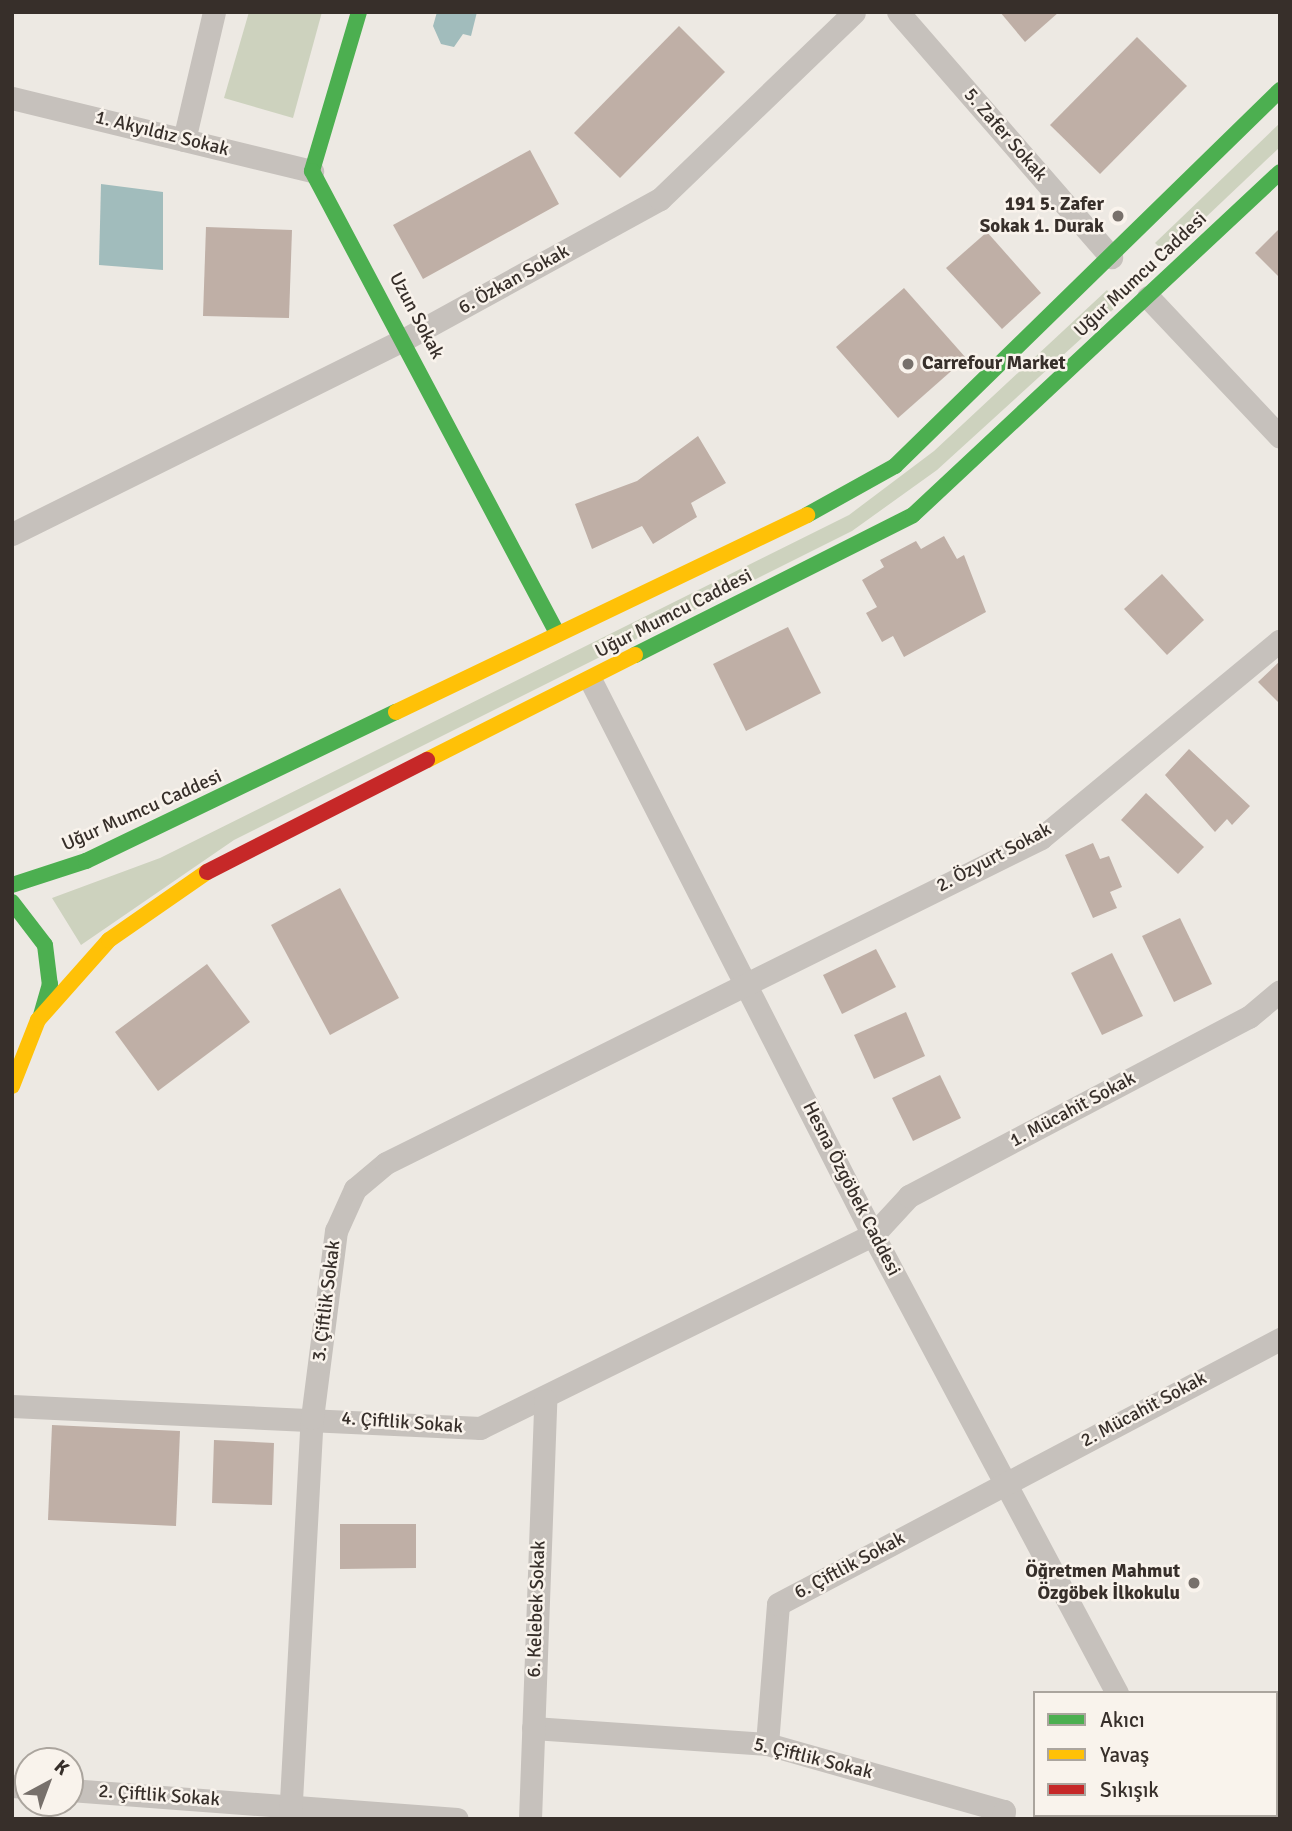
<!DOCTYPE html>
<meta charset="utf-8">
<style>
body{margin:0}
#map{position:relative;width:1292px;height:1831px;overflow:hidden;background:#ede9e3;font-family:Signika,sans-serif}
div>[style]{position:absolute}
.green>*{inset:0;background:#cdd2be}
.water>*{inset:0;background:#a1bcbc}
.building>*{inset:0;background:#bfafa6}
.street>*{height:23px;margin:-11.5px;padding:0 11.5px;transform-origin:11.5px;border-radius:11.5px;background:#c6c1bc}
.fast>*{height:16px;margin:-8px;padding:0 8px;transform-origin:8px;border-radius:8px;background:#4caf50}
.slow>*{height:16px;margin:-8px;padding:0 8px;transform-origin:8px;border-radius:8px;background:#ffc107}
.jam>*{height:16px;margin:-8px;padding:0 8px;transform-origin:8px;border-radius:8px;background:#c62828}
.dots>*{width:19px;height:19px;translate:-50% -50%;box-sizing:border-box;border:4px solid #f9f3ec;border-radius:50%}
span{translate:-50% -50%;white-space:nowrap;text-align:center;line-height:1.15;-webkit-text-stroke:5px #f9f3ec;paint-order:stroke}
.street-label{font-size:19px;color:#372f2a}
.poi-label{font-size:19px;color:#372f2a;font-weight:700}
.right{translate:-100% -50%;text-align:right}
.left{translate:0 -50%;text-align:left}
.frame{position:absolute;inset:0;border:14px solid #372f2a;pointer-events:none}
.legend{position:absolute;left:1033px;top:1691px;width:245px;height:126px;box-sizing:border-box;background:#f9f3ec;border:2px solid #aba59e;margin:0;padding:9px 12px;list-style:none;font-size:21px;color:#372f2a}
.legend li{display:flex;align-items:center;gap:14px;height:35px}
.legend b{width:35px;border:2px solid #aba59e}
.north{position:absolute;left:14px;top:1747px;width:70px;height:70px;box-sizing:border-box;background:#f9f3ec;border:2px solid #aba59e;border-radius:50%;rotate:41deg;font-size:19px;font-weight:700;line-height:28px;text-align:center;color:#372f2a}
.north::after{content:'';display:block;margin:auto;width:24px;height:32px;background:#77706b;clip-path:polygon(50% 0,100% 100%,50% 72%,0 100%)}
</style>
<div id="map">
<div class="green">
<i style="clip-path:polygon(249px 12px,322px 12px,293px 118px,224px 98px)"></i>
<i style="clip-path:polygon(1280px 123px,1280px 147px,1167px 254px,1155px 243px)"></i>
<i style="clip-path:polygon(1107px 290px,1117px 306px,937px 470px,852px 531px,234px 840px,81px 945px,52px 898px,160px 858px,849px 515px,934px 451px)"></i>
</div>
<div class="water">
<i style="clip-path:polygon(437px 12px,477px 12px,471px 36px,463px 34px,454px 47px,441px 44px,433px 26px)"></i>
<i style="clip-path:polygon(101px 184px,163px 192px,163px 270px,99px 265px)"></i>
</div>
<div class="building">
<i style="clip-path:polygon(1000px 12px,1059px 12px,1025px 42px)"></i>
<i style="clip-path:polygon(679px 26px,725px 72px,620px 178px,574px 133px)"></i>
<i style="clip-path:polygon(1137px 37px,1187px 86px,1100px 174px,1050px 125px)"></i>
<i style="clip-path:polygon(530px 150px,559px 204px,423px 279px,393px 225px)"></i>
<i style="clip-path:polygon(206px 227px,292px 230px,289px 318px,203px 316px)"></i>
<i style="clip-path:polygon(1280px 228px,1280px 278px,1255px 253px)"></i>
<i style="clip-path:polygon(987px 232px,1041px 293px,1002px 329px,946px 268px)"></i>
<i style="clip-path:polygon(904px 288px,966px 358px,898px 418px,836px 347px)"></i>
<i style="clip-path:polygon(698px 436px,726px 483px,691px 503px,697px 517px,653px 544px,642px 526px,592px 549px,575px 504px,637px 481px)"></i>
<i style="clip-path:polygon(944px 536px,957px 559px,964px 555px,986px 612px,904px 657px,893px 636px,882px 642px,866px 613px,877px 607px,862px 580px,884px 567px,880px 560px,916px 541px,921px 549px)"></i>
<i style="clip-path:polygon(1162px 574px,1204px 620px,1167px 655px,1124px 609px)"></i>
<i style="clip-path:polygon(788px 627px,821px 693px,746px 731px,713px 664px)"></i>
<i style="clip-path:polygon(1280px 661px,1280px 704px,1258px 682px)"></i>
<i style="clip-path:polygon(1189px 749px,1250px 806px,1232px 825px,1227px 819px,1215px 832px,1165px 775px)"></i>
<i style="clip-path:polygon(1146px 793px,1204px 847px,1178px 874px,1121px 820px)"></i>
<i style="clip-path:polygon(1093px 843px,1100px 859px,1109px 856px,1122px 887px,1110px 892px,1117px 908px,1093px 918px,1065px 855px)"></i>
<i style="clip-path:polygon(340px 888px,399px 998px,330px 1035px,271px 925px)"></i>
<i style="clip-path:polygon(1180px 918px,1212px 984px,1174px 1002px,1142px 936px)"></i>
<i style="clip-path:polygon(876px 949px,896px 987px,842px 1014px,823px 975px)"></i>
<i style="clip-path:polygon(1112px 953px,1143px 1016px,1102px 1035px,1071px 973px)"></i>
<i style="clip-path:polygon(207px 964px,250px 1022px,158px 1091px,115px 1032px)"></i>
<i style="clip-path:polygon(906px 1012px,925px 1056px,874px 1079px,854px 1035px)"></i>
<i style="clip-path:polygon(940px 1075px,961px 1118px,913px 1141px,892px 1098px)"></i>
<i style="clip-path:polygon(52px 1425px,180px 1431px,176px 1526px,48px 1520px)"></i>
<i style="clip-path:polygon(214px 1440px,274px 1443px,272px 1505px,212px 1503px)"></i>
<i style="clip-path:polygon(340px 1524px,416px 1524px,416px 1568px,340px 1569px)"></i>
</div>
<div class="street">
<i style="left:898px;top:12px;width:325px;rotate:49deg"></i>
<i style="left:12px;top:98px;width:309px;rotate:13.7deg"></i>
<i style="left:184px;top:140px;width:131px;rotate:-76.8deg"></i>
<i style="left:1148px;top:297px;width:192px;rotate:46.7deg"></i>
<i style="left:12px;top:534px;width:439px;rotate:-26.4deg"></i>
<i style="left:405px;top:339px;width:291px;rotate:-28.8deg"></i>
<i style="left:660px;top:199px;width:269px;rotate:-43.9deg"></i>
<i style="left:591px;top:681px;width:622px;rotate:63.02deg"></i>
<i style="left:873px;top:1235px;width:519px;rotate:61.95deg"></i>
<i style="left:12px;top:1406px;width:469px;rotate:2.7deg"></i>
<i style="left:480px;top:1428px;width:438px;rotate:-26.2deg"></i>
<i style="left:873px;top:1235px;width:53px;rotate:-47.3deg"></i>
<i style="left:909px;top:1196px;width:384px;rotate:-27.8deg"></i>
<i style="left:1249px;top:1017px;width:40px;rotate:-40deg"></i>
<i style="left:533px;top:1728px;width:235px;rotate:3.9deg"></i>
<i style="left:767px;top:1744px;width:246px;rotate:15.8deg"></i>
<i style="left:1004px;top:1811px;width:8px;rotate:97deg"></i>
<i style="left:767px;top:1744px;width:140px;rotate:-85.5deg"></i>
<i style="left:778px;top:1604px;width:568px;rotate:-27.83deg"></i>
<i style="left:12px;top:1786px;width:16px;rotate:4deg"></i>
<i style="left:70px;top:1790px;width:388px;rotate:4.3deg"></i>
<i style="left:1181px;top:1815px;width:4px;rotate:63deg"></i>
<i style="left:290px;top:1819px;width:402px;rotate:-86.9deg"></i>
<i style="left:312px;top:1418px;width:189px;rotate:-82.7deg"></i>
<i style="left:336px;top:1231px;width:46px;rotate:-65.7deg"></i>
<i style="left:355px;top:1189px;width:40px;rotate:-40deg"></i>
<i style="left:386px;top:1163px;width:731px;rotate:-26.39deg"></i>
<i style="left:1041px;top:838px;width:310px;rotate:-39.6deg"></i>
<i style="left:530px;top:1819px;width:419px;rotate:-87.9deg"></i>
</div>
<div class="fast">
<i style="left:359px;top:12px;width:166px;rotate:106.5deg"></i>
<i style="left:312px;top:171px;width:521px;rotate:62.06deg"></i>
<i style="left:807px;top:515px;width:101px;rotate:-29.1deg"></i>
<i style="left:895px;top:466px;width:538px;rotate:-44.32deg"></i>
<i style="left:635px;top:655px;width:311px;rotate:-26.7deg"></i>
<i style="left:913px;top:515px;width:502px;rotate:-43.06deg"></i>
<i style="left:12px;top:885px;width:78px;rotate:-18deg"></i>
<i style="left:86px;top:861px;width:344px;rotate:-25.7deg"></i>
<i style="left:12px;top:902px;width:54px;rotate:52.5deg"></i>
<i style="left:45px;top:945px;width:39px;rotate:83deg"></i>
<i style="left:50px;top:984px;width:32px;rotate:106deg"></i>
</div>
<div class="slow">
<i style="left:396px;top:712px;width:456px;rotate:-25.6deg"></i>
<i style="left:427px;top:760px;width:233px;rotate:-26.8deg"></i>
<i style="left:12px;top:1086px;width:71px;rotate:-68.5deg"></i>
<i style="left:38px;top:1020px;width:107px;rotate:-48.4deg"></i>
<i style="left:109px;top:940px;width:119px;rotate:-34.8deg"></i>
</div>
<div class="jam">
<i style="left:207px;top:872px;width:247px;rotate:-27deg"></i>
</div>
<div class="dots">
<i style="left:1118px;top:216px;background:#77706b"></i>
<i style="left:908px;top:364px;background:#77706b"></i>
<i style="left:1194px;top:1583px;background:#77706b"></i>
</div>
<div class="street-label">
<span style="left:162px;top:134px;rotate:14deg">1. Akyıldız Sokak</span>
<span style="left:1005px;top:135px;rotate:49deg">5. Zafer Sokak</span>
<span style="left:1141px;top:275px;rotate:-43deg">Uğur Mumcu Caddesi</span>
<span style="left:514px;top:280px;rotate:-29deg">6. Özkan Sokak</span>
<span style="left:416px;top:316px;rotate:62deg">Uzun Sokak</span>
<span style="left:674px;top:614px;rotate:-27deg">Uğur Mumcu Caddesi</span>
<span style="left:142px;top:811px;rotate:-24deg">Uğur Mumcu Caddesi</span>
<span style="left:994px;top:858px;rotate:-28deg">2. Özyurt Sokak</span>
<span style="left:1073px;top:1110px;rotate:-28deg">1. Mücahit Sokak</span>
<span style="left:851px;top:1189px;rotate:63deg">Hesna Özgöbek Caddesi</span>
<span style="left:327px;top:1301px;rotate:-83deg">3. Çiftlik Sokak</span>
<span style="left:1144px;top:1410px;rotate:-28deg">2. Mücahit Sokak</span>
<span style="left:402px;top:1423px;rotate:4deg">4. Çiftlik Sokak</span>
<span style="left:850px;top:1566px;rotate:-28deg">6. Çiftlik Sokak</span>
<span style="left:537px;top:1609px;rotate:-88deg">6. Kelebek Sokak</span>
<span style="left:813px;top:1759px;rotate:14deg">5. Çiftlik Sokak</span>
<span style="left:159px;top:1796px;rotate:4deg">2. Çiftlik Sokak</span>
</div>
<div class="poi-label">
<span class="right" style="left:1104px;top:216px">191 5. Zafer<br>Sokak 1. Durak</span>
<span class="left" style="left:922px;top:364px">Carrefour Market</span>
<span class="right" style="left:1180px;top:1583px">Öğretmen Mahmut<br>Özgöbek İlkokulu</span>
</div>
<div class="frame"></div>
<ul class="legend">
<li><b style="height:9px;background:#4caf50"></b>Akıcı</li>
<li><b style="height:9px;background:#ffc107"></b>Yavaş</li>
<li><b style="height:9px;background:#c62828"></b>Sıkışık</li>
</ul>
<div class="north">K</div>
</div>
